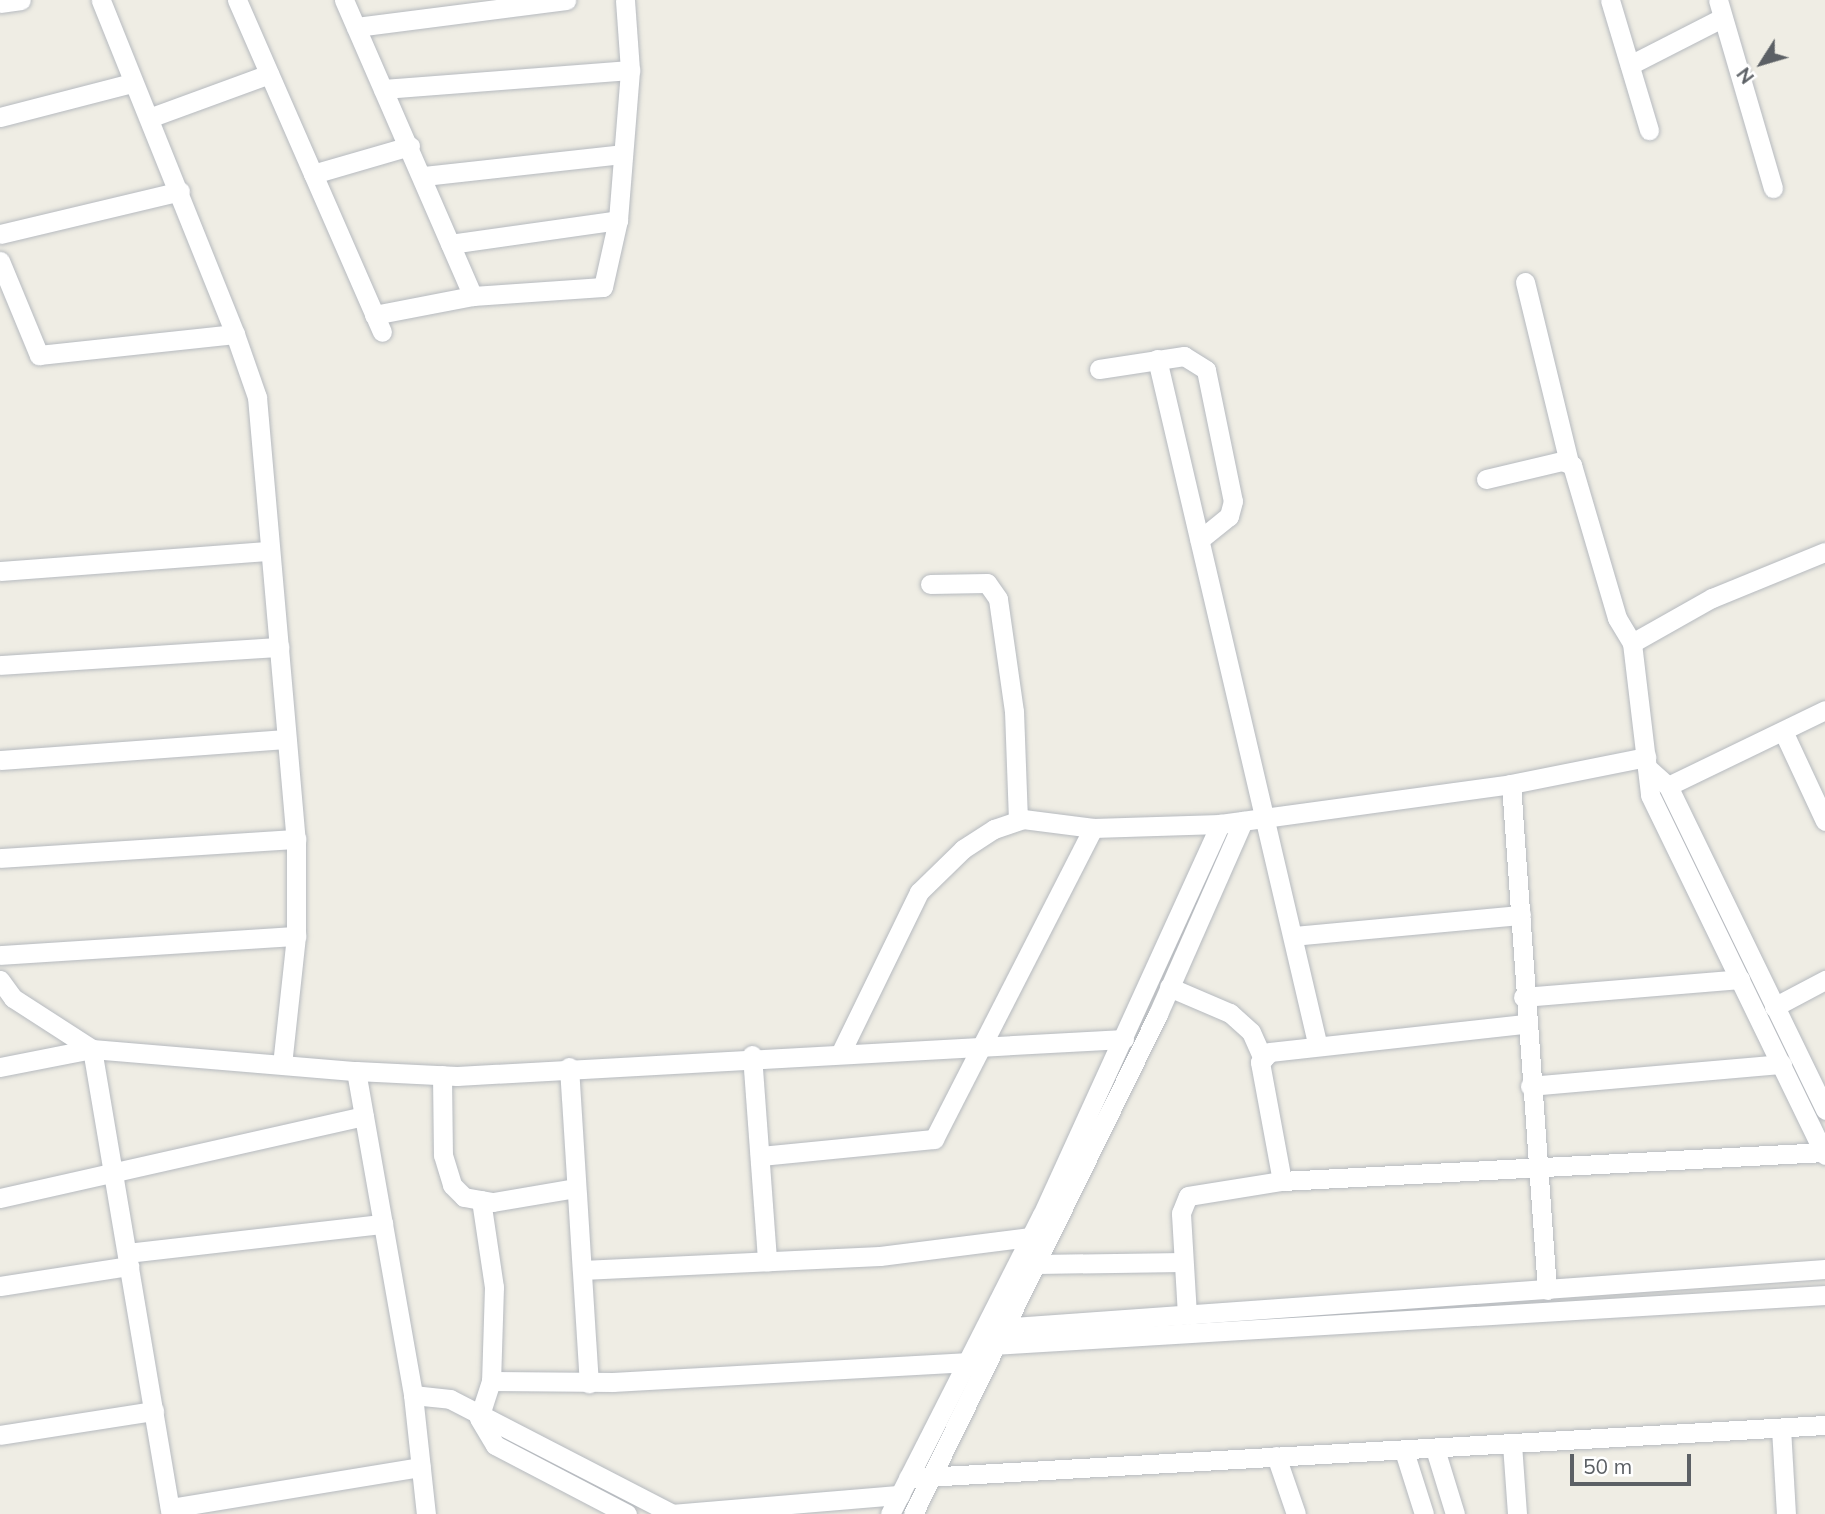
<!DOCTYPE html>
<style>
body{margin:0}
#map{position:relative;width:1825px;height:1514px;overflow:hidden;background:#efede4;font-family:Mulish,sans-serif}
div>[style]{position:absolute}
.roads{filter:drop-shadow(0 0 2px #b6babf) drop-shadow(0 0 2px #b6babf)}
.street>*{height:19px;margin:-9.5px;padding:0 9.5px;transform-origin:9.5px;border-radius:9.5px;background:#fff}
span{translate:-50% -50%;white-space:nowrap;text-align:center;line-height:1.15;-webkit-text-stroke:7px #fff;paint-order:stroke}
.north{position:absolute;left:1727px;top:28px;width:70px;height:70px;-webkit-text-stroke:5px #fff;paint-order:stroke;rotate:233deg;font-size:19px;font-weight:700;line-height:28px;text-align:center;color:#5c6065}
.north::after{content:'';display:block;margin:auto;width:24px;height:32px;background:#5c6065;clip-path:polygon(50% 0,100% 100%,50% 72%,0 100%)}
.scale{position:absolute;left:1570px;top:1454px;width:121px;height:32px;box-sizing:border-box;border:4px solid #5c6065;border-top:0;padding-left:9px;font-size:21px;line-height:24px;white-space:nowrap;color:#5c6065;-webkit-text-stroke:5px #fff;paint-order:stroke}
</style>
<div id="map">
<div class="roads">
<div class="street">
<i style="left:237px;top:0;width:362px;rotate:66.4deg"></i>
<i style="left:344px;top:0;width:323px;rotate:66.5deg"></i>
<i style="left:1610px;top:0;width:136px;rotate:73.3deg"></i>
<i style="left:1718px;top:0;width:196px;rotate:73.7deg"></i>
<i style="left:0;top:3px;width:21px;rotate:-8deg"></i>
<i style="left:356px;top:27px;width:212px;rotate:-7.3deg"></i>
<i style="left:1630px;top:65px;width:103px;rotate:-27.1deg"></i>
<i style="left:383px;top:89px;width:248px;rotate:-4.4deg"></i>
<i style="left:630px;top:70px;width:70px;rotate:-94.1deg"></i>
<i style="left:0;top:117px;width:135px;rotate:-14.5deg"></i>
<i style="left:149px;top:118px;width:128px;rotate:-20.1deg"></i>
<i style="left:313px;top:174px;width:101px;rotate:-16.1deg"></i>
<i style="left:424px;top:176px;width:199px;rotate:-6.3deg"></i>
<i style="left:0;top:234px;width:185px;rotate:-13.4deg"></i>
<i style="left:450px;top:244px;width:170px;rotate:-8.1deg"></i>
<i style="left:0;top:261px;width:102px;rotate:67.5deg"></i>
<i style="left:39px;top:355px;width:197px;rotate:-6.1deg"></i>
<i style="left:235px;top:334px;width:360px;rotate:-111.9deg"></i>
<i style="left:1525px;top:282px;width:185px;rotate:76.3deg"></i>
<i style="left:374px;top:315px;width:101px;rotate:-10.9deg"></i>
<i style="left:473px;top:296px;width:130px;rotate:-4deg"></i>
<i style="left:603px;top:287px;width:69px;rotate:-77.4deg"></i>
<i style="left:618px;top:220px;width:150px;rotate:-85.4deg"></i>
<i style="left:235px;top:334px;width:67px;rotate:70.8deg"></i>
<i style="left:257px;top:397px;width:444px;rotate:85deg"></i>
<i style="left:296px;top:839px;width:97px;rotate:90deg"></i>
<i style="left:296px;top:936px;width:129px;rotate:96.2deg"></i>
<i style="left:1157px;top:359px;width:702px;rotate:76.83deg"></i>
<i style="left:1099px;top:369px;width:86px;rotate:-8.7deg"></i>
<i style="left:1184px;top:356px;width:26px;rotate:32deg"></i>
<i style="left:1206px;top:370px;width:134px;rotate:78.4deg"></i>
<i style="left:1233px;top:501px;width:16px;rotate:105deg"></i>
<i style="left:1229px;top:516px;width:38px;rotate:141deg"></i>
<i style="left:1486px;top:479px;width:78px;rotate:-13.3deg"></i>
<i style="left:1562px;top:461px;width:11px;rotate:22deg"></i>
<i style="left:1572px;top:465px;width:159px;rotate:73.6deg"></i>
<i style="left:1617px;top:618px;width:29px;rotate:59deg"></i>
<i style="left:1632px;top:643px;width:153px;rotate:83.2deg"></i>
<i style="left:1650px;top:795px;width:400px;rotate:64.1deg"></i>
<i style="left:0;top:571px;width:268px;rotate:-4.3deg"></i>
<i style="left:930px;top:584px;width:57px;rotate:-1deg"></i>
<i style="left:987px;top:583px;width:19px;rotate:55deg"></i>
<i style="left:998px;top:599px;width:113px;rotate:81.9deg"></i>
<i style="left:1014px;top:711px;width:109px;rotate:87.9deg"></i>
<i style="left:1632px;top:643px;width:92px;rotate:-29.4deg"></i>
<i style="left:1712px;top:598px;width:122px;rotate:-22.2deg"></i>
<i style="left:0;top:665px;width:280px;rotate:-3.7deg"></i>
<i style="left:1783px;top:731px;width:99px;rotate:65deg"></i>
<i style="left:0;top:760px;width:287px;rotate:-4.2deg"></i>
<i style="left:1650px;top:770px;width:24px;rotate:42deg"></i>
<i style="left:1668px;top:786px;width:360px;rotate:64.1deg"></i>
<i style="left:1511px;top:784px;width:507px;rotate:85.93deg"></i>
<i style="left:1668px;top:786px;width:174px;rotate:-25.8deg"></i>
<i style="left:0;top:858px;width:297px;rotate:-3.7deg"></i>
<i style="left:1293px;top:936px;width:229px;rotate:-5.3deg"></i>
<i style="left:0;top:955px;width:297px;rotate:-3.7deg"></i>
<i style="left:0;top:980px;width:22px;rotate:54deg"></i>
<i style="left:13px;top:998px;width:94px;rotate:32.8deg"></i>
<i style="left:92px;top:1049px;width:265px;rotate:4.8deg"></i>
<i style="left:356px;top:1071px;width:101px;rotate:2.8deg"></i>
<i style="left:457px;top:1076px;width:668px;rotate:-3.18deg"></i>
<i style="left:1169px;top:987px;width:66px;rotate:23.1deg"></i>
<i style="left:1230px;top:1013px;width:28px;rotate:42deg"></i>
<i style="left:1251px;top:1032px;width:30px;rotate:66deg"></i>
<i style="left:1523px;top:997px;width:218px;rotate:-4.7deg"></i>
<i style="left:1774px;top:1007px;width:58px;rotate:-27.9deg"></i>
<i style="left:841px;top:1052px;width:178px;rotate:-64deg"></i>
<i style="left:919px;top:892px;width:62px;rotate:-44.3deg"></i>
<i style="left:963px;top:849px;width:37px;rotate:-33deg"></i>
<i style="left:994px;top:829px;width:31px;rotate:-19deg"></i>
<i style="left:1023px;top:819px;width:71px;rotate:7.3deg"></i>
<i style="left:1093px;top:828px;width:127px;rotate:-1.8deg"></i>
<i style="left:1220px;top:824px;width:294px;rotate:-7.8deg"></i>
<i style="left:1511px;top:784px;width:138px;rotate:-11.3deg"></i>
<i style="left:752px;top:1055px;width:207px;rotate:85.8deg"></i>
<i style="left:0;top:1067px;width:94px;rotate:-11.1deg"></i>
<i style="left:92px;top:1049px;width:472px;rotate:80.4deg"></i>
<i style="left:569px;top:1067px;width:317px;rotate:86.4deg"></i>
<i style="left:356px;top:1071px;width:329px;rotate:80deg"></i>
<i style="left:413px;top:1395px;width:120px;rotate:83.8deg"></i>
<i style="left:442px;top:1075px;width:80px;rotate:89.3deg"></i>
<i style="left:443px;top:1155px;width:31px;rotate:73deg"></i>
<i style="left:452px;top:1185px;width:17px;rotate:45deg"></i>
<i style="left:464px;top:1197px;width:29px;rotate:10deg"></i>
<i style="left:493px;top:1202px;width:83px;rotate:-9.7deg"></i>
<i style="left:1530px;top:1086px;width:253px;rotate:-5deg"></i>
<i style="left:760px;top:1156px;width:175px;rotate:-5.6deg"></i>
<i style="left:934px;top:1139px;width:349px;rotate:-62.9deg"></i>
<i style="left:1282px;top:1181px;width:543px;rotate:-3.06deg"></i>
<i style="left:0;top:1198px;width:373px;rotate:-12.7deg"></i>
<i style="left:481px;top:1200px;width:88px;rotate:81.5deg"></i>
<i style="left:494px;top:1287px;width:94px;rotate:91.8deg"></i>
<i style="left:127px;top:1253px;width:258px;rotate:-6.5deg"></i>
<i style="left:1037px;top:1264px;width:146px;rotate:-0.8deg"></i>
<i style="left:582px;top:1270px;width:298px;rotate:-2.7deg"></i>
<i style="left:880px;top:1256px;width:152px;rotate:-7.2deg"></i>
<i style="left:0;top:1286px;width:131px;rotate:-8.8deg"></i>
<i style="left:1187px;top:1315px;width:102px;rotate:-93.4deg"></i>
<i style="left:1181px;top:1213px;width:18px;rotate:-68deg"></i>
<i style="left:1188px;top:1196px;width:95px;rotate:-9.1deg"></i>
<i style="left:1282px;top:1181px;width:121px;rotate:-100.5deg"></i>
<i style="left:1260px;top:1062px;width:14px;rotate:-45deg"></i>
<i style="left:1270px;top:1052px;width:256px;rotate:-6.3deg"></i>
<i style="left:985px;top:1329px;width:842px;rotate:-4.09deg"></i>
<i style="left:976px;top:1346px;width:851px;rotate:-3.44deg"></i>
<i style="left:413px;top:1395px;width:37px;rotate:6deg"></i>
<i style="left:450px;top:1399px;width:251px;rotate:27.3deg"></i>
<i style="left:1781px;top:1428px;width:86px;rotate:86.7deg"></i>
<i style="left:0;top:1435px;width:156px;rotate:-8.9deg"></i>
<i style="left:1512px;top:1444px;width:70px;rotate:85.9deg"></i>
<i style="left:1435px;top:1449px;width:68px;rotate:72.9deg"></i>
<i style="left:1404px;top:1451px;width:66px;rotate:72.4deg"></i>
<i style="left:1276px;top:1456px;width:61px;rotate:71deg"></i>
<i style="left:908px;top:1478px;width:919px;rotate:-3.31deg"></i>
<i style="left:170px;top:1508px;width:254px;rotate:-9.3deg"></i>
<i style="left:627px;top:1514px;width:149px;rotate:-152.4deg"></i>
<i style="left:495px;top:1445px;width:31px;rotate:-121deg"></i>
<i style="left:479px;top:1418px;width:39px;rotate:-72deg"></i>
<i style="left:491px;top:1381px;width:122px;rotate:0.5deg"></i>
<i style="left:613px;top:1382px;width:356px;rotate:-3.2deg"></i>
<i style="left:672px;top:1514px;width:229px;rotate:-4.8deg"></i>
<i style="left:890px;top:1514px;width:335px;rotate:-63.1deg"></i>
<i style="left:1042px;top:1215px;width:430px;rotate:-65.5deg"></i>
<i style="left:913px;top:1514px;width:557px;rotate:-63.9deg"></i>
<i style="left:1158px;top:1014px;width:211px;rotate:-66.2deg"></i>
</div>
</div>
<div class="north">N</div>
<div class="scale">50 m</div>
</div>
